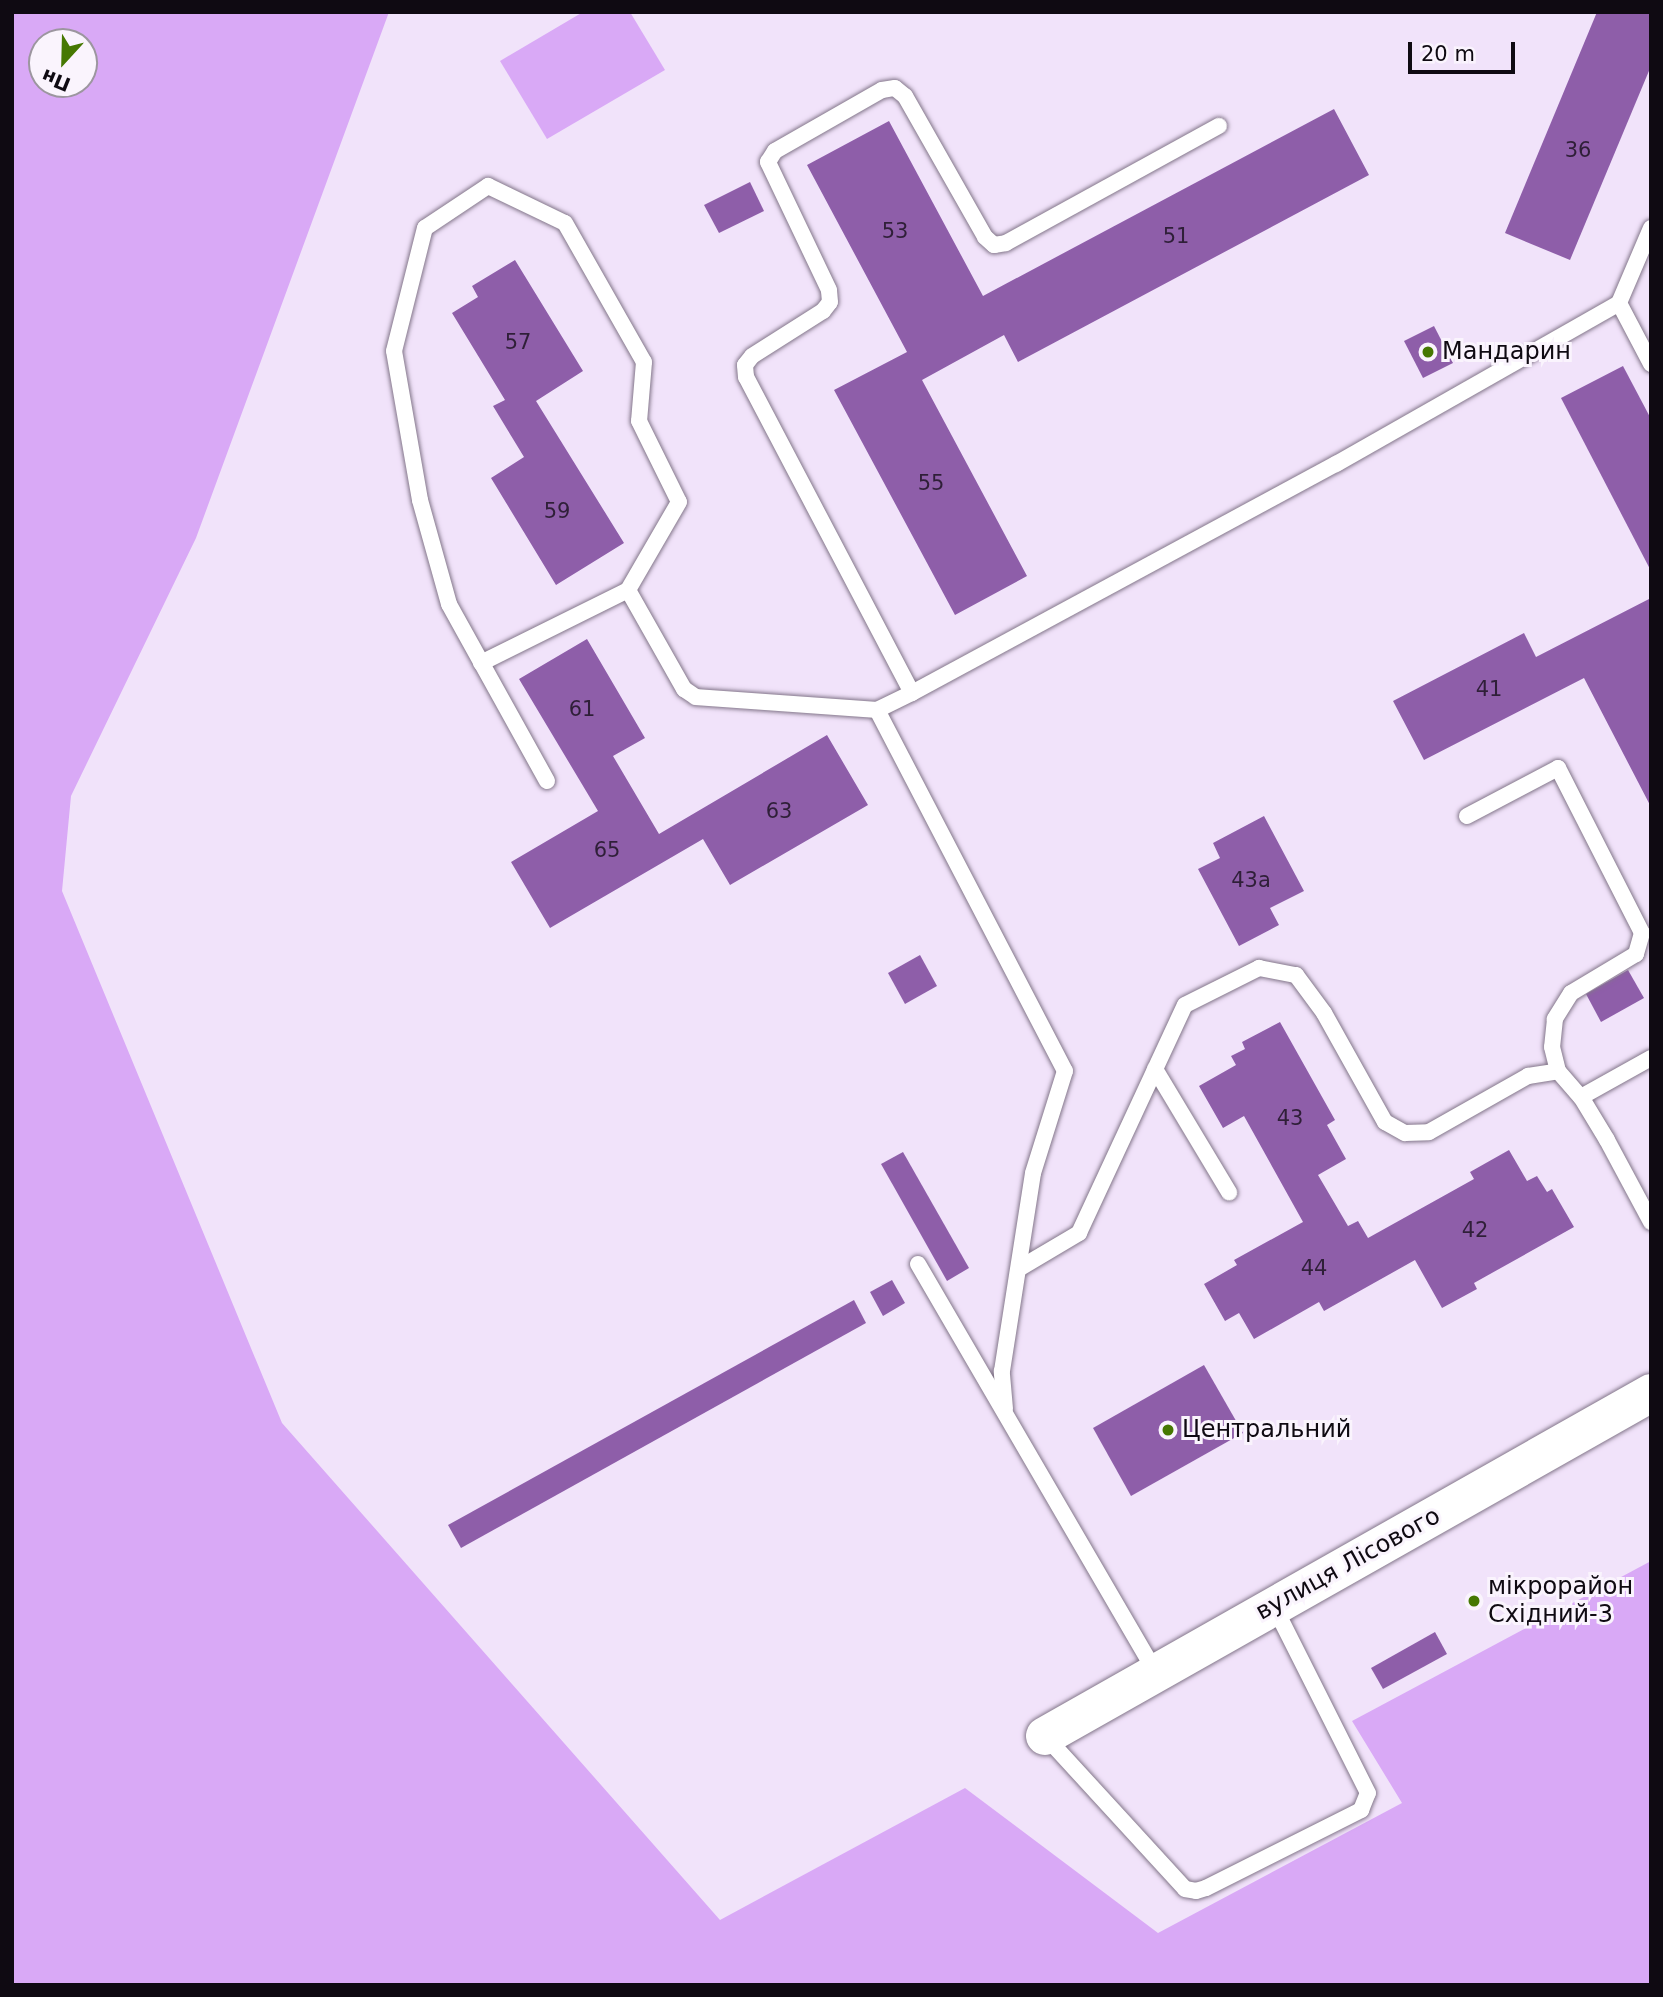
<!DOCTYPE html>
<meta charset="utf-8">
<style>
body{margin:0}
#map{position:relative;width:1663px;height:1997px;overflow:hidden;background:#f1e3fa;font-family:"DejaVu Sans",sans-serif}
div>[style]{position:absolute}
.green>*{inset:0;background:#d9a9f6}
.building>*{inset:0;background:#8e5ea9}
.roads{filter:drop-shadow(0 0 2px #83768a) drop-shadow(0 0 2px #83768a)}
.service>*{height:16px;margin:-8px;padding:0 8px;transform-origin:8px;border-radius:8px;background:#fff}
.tertiary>*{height:38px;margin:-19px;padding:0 19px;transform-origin:19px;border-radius:19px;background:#fff}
.dots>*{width:19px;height:19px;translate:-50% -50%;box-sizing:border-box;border:4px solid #faf4fd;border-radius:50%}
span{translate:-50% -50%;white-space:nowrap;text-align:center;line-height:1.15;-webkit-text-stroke:6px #faf4fd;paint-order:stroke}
.number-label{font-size:21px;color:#2f1f38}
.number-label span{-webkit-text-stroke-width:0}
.poi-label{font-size:24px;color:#0f0a12}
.left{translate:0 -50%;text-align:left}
.street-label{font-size:24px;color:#0f0a12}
.frame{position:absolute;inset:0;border:14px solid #0f0a12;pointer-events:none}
.north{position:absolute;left:28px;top:28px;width:70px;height:70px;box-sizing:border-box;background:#faf4fd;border:2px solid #9c969f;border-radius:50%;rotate:202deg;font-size:19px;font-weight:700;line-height:28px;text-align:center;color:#0f0a12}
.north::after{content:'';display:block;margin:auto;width:24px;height:32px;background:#467802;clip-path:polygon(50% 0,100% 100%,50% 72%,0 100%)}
.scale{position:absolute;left:1408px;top:42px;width:107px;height:32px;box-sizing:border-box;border:4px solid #0f0a12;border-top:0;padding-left:9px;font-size:21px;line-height:24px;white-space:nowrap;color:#0f0a12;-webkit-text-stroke:5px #faf4fd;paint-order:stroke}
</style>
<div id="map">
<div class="green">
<i style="clip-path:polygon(evenodd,12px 12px,389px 12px,196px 538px,71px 796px,62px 891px,282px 1423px,720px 1920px,965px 1788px,1158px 1933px,1402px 1803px,1352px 1721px,1651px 1561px,1651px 1985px,12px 1985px,12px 12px,42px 42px,84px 42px,84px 84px,42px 84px,42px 42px)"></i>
<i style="clip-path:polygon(583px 12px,630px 12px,665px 70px,547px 139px,500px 61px)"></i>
</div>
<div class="building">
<i style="clip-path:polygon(1597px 12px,1651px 12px,1651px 66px,1570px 260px,1505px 233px)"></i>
<i style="clip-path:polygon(1334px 109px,1369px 175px,1018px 362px,1004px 335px,922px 380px,1027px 576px,955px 615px,834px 390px,907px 352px,807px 165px,889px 121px,983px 296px)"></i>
<i style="clip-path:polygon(750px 182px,764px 211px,719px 233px,704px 205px)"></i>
<i style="clip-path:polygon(515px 260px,583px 371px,536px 401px,624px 543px,556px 585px,491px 478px,524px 457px,493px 406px,505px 400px,452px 313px,478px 297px,472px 286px)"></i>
<i style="clip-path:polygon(1434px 326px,1453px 363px,1423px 378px,1404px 341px)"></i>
<i style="clip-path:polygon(1623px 366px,1651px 419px,1651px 571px,1561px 398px)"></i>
<i style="clip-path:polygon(1651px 598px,1651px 807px,1584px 678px,1424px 760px,1393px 701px,1524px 633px,1536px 657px)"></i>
<i style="clip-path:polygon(587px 639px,645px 738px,613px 756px,659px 834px,827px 735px,868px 805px,730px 885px,703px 839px,550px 928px,511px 862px,598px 811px,519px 679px)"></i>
<i style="clip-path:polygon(1264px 816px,1304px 891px,1270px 908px,1279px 925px,1239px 946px,1198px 869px,1220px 858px,1213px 843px)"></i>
<i style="clip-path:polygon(920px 955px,937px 986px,905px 1004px,888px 973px)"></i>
<i style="clip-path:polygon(1628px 970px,1644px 998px,1601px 1022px,1586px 994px)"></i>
<i style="clip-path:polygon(1280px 1022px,1335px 1120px,1327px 1125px,1346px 1159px,1318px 1175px,1348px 1226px,1358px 1221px,1368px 1238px,1474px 1179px,1470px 1172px,1509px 1150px,1527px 1181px,1537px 1176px,1547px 1192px,1552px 1189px,1574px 1227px,1474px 1283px,1477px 1289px,1442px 1308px,1415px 1260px,1324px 1311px,1319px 1302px,1254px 1339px,1239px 1313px,1225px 1321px,1204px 1284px,1237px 1265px,1234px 1260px,1303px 1222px,1244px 1116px,1223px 1128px,1199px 1086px,1236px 1065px,1231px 1056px,1245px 1049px,1242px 1042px)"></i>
<i style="clip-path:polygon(903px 1152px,969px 1268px,947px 1281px,881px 1164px)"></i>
<i style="clip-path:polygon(892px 1280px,905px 1303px,883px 1316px,870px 1292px)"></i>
<i style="clip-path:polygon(854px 1300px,866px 1323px,461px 1548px,448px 1525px)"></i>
<i style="clip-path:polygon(1204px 1365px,1243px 1433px,1131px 1496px,1093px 1428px)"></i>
<i style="clip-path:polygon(1435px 1632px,1447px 1654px,1383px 1689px,1371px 1668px)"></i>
</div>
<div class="roads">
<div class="service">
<i style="left:1651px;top:228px;width:82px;rotate:113.1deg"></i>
<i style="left:1619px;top:303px;width:69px;rotate:62.3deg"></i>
<i style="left:481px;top:663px;width:164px;rotate:-26.4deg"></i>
<i style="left:912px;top:693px;width:482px;rotate:-28.4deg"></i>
<i style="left:1336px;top:464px;width:326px;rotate:-29.6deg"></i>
<i style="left:547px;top:781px;width:202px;rotate:-119deg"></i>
<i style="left:449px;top:604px;width:108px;rotate:-105.6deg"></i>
<i style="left:420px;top:500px;width:151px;rotate:-99.9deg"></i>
<i style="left:394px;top:351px;width:127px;rotate:-75.9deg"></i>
<i style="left:425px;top:228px;width:76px;rotate:-33.7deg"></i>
<i style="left:488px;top:186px;width:85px;rotate:25.7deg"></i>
<i style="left:565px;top:223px;width:160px;rotate:60.4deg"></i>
<i style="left:644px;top:362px;width:59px;rotate:94.8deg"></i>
<i style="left:639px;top:421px;width:90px;rotate:63.7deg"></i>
<i style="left:679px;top:502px;width:102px;rotate:120.1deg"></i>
<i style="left:628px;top:590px;width:114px;rotate:60.5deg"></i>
<i style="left:684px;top:689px;width:14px;rotate:34deg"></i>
<i style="left:696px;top:697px;width:181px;rotate:4.1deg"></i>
<i style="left:1467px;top:816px;width:103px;rotate:-27.8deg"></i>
<i style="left:1558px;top:768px;width:185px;rotate:63deg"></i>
<i style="left:1642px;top:933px;width:22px;rotate:106deg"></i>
<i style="left:1636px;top:954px;width:76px;rotate:149deg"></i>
<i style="left:1571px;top:993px;width:31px;rotate:122deg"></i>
<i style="left:1555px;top:1019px;width:28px;rotate:96deg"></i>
<i style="left:1552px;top:1047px;width:25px;rotate:76deg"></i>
<i style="left:1155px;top:1069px;width:144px;rotate:59deg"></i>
<i style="left:1581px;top:1097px;width:80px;rotate:-29.1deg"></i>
<i style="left:918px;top:1264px;width:473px;rotate:59.8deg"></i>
<i style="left:1020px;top:1268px;width:69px;rotate:-30.7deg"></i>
<i style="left:1079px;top:1233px;width:251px;rotate:-65.1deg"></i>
<i style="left:1185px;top:1005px;width:83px;rotate:-26.6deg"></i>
<i style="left:1259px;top:968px;width:38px;rotate:11deg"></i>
<i style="left:1296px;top:975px;width:47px;rotate:53.6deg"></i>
<i style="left:1324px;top:1013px;width:125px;rotate:60.8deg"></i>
<i style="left:1385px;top:1122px;width:23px;rotate:29deg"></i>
<i style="left:1405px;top:1133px;width:24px;rotate:-2deg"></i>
<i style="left:1429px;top:1132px;width:114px;rotate:-29.5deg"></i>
<i style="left:1528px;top:1076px;width:30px;rotate:-9deg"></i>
<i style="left:1558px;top:1071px;width:35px;rotate:49deg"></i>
<i style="left:1581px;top:1097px;width:50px;rotate:58.8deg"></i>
<i style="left:1607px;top:1140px;width:93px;rotate:61.8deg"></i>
<i style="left:1005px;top:1409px;width:38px;rotate:-95deg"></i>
<i style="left:1002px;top:1371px;width:200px;rotate:-81.1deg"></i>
<i style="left:1033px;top:1173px;width:107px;rotate:-72.6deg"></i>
<i style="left:1065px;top:1071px;width:407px;rotate:-117.5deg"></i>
<i style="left:877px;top:710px;width:39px;rotate:-26deg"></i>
<i style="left:912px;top:693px;width:357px;rotate:-117.7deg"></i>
<i style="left:746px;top:377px;width:12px;rotate:-95deg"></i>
<i style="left:745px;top:365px;width:11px;rotate:-52deg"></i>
<i style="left:752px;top:356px;width:84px;rotate:-32.4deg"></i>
<i style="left:823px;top:311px;width:11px;rotate:-52deg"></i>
<i style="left:830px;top:302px;width:12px;rotate:-95deg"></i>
<i style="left:829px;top:290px;width:142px;rotate:-115.5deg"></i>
<i style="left:768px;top:162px;width:13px;rotate:-58deg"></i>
<i style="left:775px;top:151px;width:123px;rotate:-29.7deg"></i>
<i style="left:882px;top:90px;width:13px;rotate:-9deg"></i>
<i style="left:895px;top:88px;width:13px;rotate:39deg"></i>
<i style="left:905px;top:96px;width:162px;rotate:60.4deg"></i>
<i style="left:985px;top:237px;width:12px;rotate:42deg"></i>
<i style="left:994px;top:245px;width:12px;rotate:-9deg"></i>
<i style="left:1006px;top:243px;width:243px;rotate:-28.8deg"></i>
<i style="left:1045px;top:1736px;width:207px;rotate:47.5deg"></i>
<i style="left:1185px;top:1889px;width:11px;rotate:10deg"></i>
<i style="left:1196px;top:1891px;width:10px;rotate:-17deg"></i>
<i style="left:1206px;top:1888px;width:174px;rotate:-26.7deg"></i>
<i style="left:1361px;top:1810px;width:18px;rotate:-68deg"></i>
<i style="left:1368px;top:1793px;width:209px;rotate:-116.7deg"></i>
</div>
<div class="tertiary">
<i style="left:1045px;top:1736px;width:696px;rotate:-29.51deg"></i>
</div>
</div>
<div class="dots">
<i style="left:1428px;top:352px;background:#467802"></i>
<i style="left:1168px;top:1430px;background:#467802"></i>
<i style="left:1474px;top:1601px;background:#467802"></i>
</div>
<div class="number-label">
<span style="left:1578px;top:150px">36</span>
<span style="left:895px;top:231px">53</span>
<span style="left:1176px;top:236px">51</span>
<span style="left:518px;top:342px">57</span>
<span style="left:931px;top:483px">55</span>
<span style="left:557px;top:511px">59</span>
<span style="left:1489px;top:689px">41</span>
<span style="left:582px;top:709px">61</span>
<span style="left:779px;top:811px">63</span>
<span style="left:607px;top:850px">65</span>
<span style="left:1251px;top:880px">43а</span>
<span style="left:1290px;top:1118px">43</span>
<span style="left:1475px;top:1230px">42</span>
<span style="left:1314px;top:1268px">44</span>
</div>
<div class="poi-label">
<span class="left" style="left:1442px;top:352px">Мандарин</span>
<span class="left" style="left:1182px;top:1430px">Центральний</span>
<span class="left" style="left:1488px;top:1601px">мікрорайон<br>Східний-3</span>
</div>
<div class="street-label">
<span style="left:1348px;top:1564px;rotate:-29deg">вулиця Лісового</span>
</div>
<div class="frame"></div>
<div class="north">Пн</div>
<div class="scale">20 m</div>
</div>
